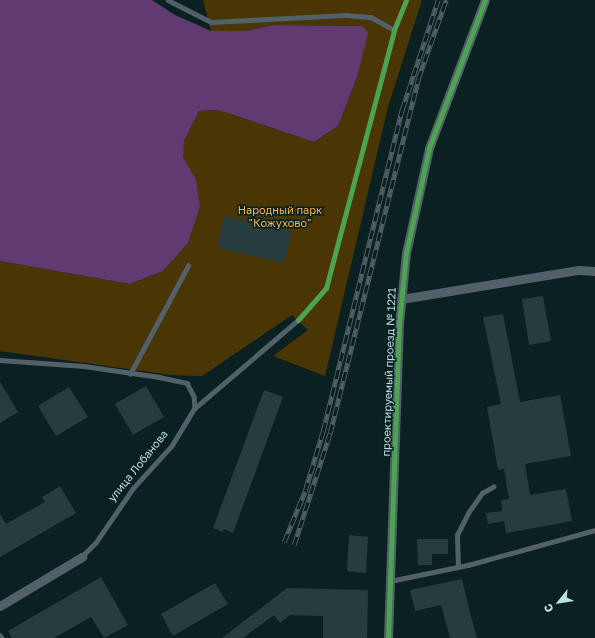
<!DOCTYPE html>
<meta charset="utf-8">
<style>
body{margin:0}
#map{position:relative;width:595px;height:638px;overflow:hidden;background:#0b2121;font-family:"Golos Text",sans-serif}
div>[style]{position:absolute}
.green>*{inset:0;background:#4a3505}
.water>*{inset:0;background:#603a70}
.building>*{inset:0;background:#273d3d}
.service>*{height:4.5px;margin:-2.25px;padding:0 2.25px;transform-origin:2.25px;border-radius:2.25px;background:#52606a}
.minor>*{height:9px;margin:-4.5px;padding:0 4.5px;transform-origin:4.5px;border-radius:4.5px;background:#52606a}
.rail>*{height:4.5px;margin-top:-2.25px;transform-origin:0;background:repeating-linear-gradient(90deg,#081f1f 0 9px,#505e65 0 18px);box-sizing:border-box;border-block:1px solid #505e65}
.cycleway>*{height:5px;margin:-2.5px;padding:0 2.5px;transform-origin:2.5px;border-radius:2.5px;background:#4ca352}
span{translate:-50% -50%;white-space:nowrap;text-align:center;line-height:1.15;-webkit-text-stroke:3px #081f1f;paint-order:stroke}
.park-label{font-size:11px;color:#f5b753}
.street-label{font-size:11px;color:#bcdfdf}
.north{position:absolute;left:539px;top:582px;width:40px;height:40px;-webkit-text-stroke:3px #081f1f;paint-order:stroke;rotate:240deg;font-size:11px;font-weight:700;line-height:16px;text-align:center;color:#bcdfdf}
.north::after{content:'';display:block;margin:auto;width:14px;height:18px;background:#bcdfdf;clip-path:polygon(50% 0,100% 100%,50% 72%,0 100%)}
</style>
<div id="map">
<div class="green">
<i style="clip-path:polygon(203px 0,422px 0,388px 107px,325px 376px,273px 356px,308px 330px,292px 315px,202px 376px,171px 375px,0 351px,0 261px,130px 284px,163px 271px,188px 243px,200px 207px,182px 157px,184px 141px,199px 111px,216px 110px,231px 114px,314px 142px,338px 126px,357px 77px,363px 26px,273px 25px,246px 31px,211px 31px)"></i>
</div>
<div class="water">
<i style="clip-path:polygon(0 0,152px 0,175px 15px,211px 31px,246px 31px,273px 25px,363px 26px,368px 33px,357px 77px,338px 126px,314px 142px,231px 114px,216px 110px,199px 111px,184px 141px,183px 157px,196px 180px,200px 207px,188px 243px,163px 271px,130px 284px,0 261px)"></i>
</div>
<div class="building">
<i style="clip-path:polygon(224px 216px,292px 231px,284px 263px,217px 248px)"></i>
<i style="clip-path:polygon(543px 296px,551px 341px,529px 345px,522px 299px)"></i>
<i style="clip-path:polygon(503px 314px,520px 402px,560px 395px,571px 456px,525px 464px,530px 495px,566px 489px,572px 521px,506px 533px,504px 521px,488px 524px,486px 513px,502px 511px,501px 500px,509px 499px,504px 469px,498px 470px,487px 407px,501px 404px,483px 317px)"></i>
<i style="clip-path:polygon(0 382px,18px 412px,0 423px)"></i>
<i style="clip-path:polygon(146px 386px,164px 417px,133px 435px,115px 404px)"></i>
<i style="clip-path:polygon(69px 387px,88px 417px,56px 436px,38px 406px)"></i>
<i style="clip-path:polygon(264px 390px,283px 397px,233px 533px,224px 529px,223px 532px,213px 528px)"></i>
<i style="clip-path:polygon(60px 486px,76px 513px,0 557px,0 514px,6px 524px,45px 502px,42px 497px)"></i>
<i style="clip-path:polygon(349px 535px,368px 537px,366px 573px,347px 571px)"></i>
<i style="clip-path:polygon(417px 539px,448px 539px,448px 554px,432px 554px,432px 565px,418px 565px)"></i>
<i style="clip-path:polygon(101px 577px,128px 625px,104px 638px,91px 617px,54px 638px,12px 638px,8px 631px)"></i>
<i style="clip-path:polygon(462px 579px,470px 613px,477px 638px,450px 638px,441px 605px,415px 611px,410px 590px)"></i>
<i style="clip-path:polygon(215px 583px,228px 604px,173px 636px,161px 614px)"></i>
<i style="clip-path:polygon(287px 588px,368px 590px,367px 638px,323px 638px,323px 616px,290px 615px,280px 623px,274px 615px,243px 638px,222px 638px)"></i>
</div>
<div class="service">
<i style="left:168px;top:0;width:48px;rotate:27.1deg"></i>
<i style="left:211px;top:22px;width:135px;rotate:-3deg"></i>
<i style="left:346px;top:15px;width:25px;rotate:5deg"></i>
<i style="left:371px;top:17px;width:26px;rotate:29deg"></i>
<i style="left:0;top:360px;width:84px;rotate:4.1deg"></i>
<i style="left:84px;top:366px;width:76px;rotate:8.3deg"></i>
<i style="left:159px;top:377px;width:29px;rotate:12deg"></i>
<i style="left:187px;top:383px;width:15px;rotate:62deg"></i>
<i style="left:194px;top:396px;width:12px;rotate:85deg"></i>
<i style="left:195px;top:408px;width:44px;rotate:121.2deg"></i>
<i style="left:172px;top:446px;width:58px;rotate:132.2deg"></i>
<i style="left:133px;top:489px;width:65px;rotate:124.4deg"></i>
<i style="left:96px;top:543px;width:20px;rotate:135deg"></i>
<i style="left:130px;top:374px;width:123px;rotate:-61.8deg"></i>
<i style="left:195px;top:408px;width:135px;rotate:-40.5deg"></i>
<i style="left:458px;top:566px;width:31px;rotate:-92deg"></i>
<i style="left:457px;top:535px;width:25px;rotate:-63deg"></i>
<i style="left:468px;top:513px;width:24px;rotate:-55deg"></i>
<i style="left:482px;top:493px;width:13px;rotate:-29deg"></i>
<i style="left:390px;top:581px;width:80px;rotate:-11.6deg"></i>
<i style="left:468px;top:565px;width:132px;rotate:-15.4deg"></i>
<i style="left:0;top:635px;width:4px;rotate:56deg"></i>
</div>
<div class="minor">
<i style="left:401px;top:299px;width:180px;rotate:-9.3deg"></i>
<i style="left:579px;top:270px;width:16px;rotate:4deg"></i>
<i style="left:0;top:606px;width:96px;rotate:-30.9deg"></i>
<i style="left:388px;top:638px;width:314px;rotate:-88deg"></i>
<i style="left:399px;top:324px;width:71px;rotate:-84.4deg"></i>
<i style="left:406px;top:253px;width:107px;rotate:-77.6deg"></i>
<i style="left:429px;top:148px;width:158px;rotate:-69.3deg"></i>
</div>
<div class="rail">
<i style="left:284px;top:542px;width:55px;rotate:-67.6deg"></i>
<i style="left:305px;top:491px;width:63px;rotate:-73.3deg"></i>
<i style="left:323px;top:431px;width:331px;rotate:-76.2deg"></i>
<i style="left:402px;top:110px;width:116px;rotate:-71.9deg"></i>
<i style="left:294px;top:545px;width:118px;rotate:-72.2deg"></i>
<i style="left:330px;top:433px;width:365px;rotate:-76deg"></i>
<i style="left:418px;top:79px;width:84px;rotate:-70.5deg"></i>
</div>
<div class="cycleway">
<i style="left:298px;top:320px;width:43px;rotate:-48.8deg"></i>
<i style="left:326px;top:288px;width:267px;rotate:-75.2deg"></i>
<i style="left:394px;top:30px;width:32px;rotate:-68deg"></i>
<i style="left:388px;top:638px;width:314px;rotate:-88deg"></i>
<i style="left:399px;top:324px;width:71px;rotate:-84.4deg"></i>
<i style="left:406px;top:253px;width:107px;rotate:-77.6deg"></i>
<i style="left:429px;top:148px;width:158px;rotate:-69.3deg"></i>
</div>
<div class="park-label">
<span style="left:280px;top:217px">Народный парк<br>"Кожухово"</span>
</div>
<div class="street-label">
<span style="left:389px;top:372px;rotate:-88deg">проектируемый проезд № 1221</span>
<span style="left:138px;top:466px;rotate:-51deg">улица Лобанова</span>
</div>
<div class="north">С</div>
</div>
